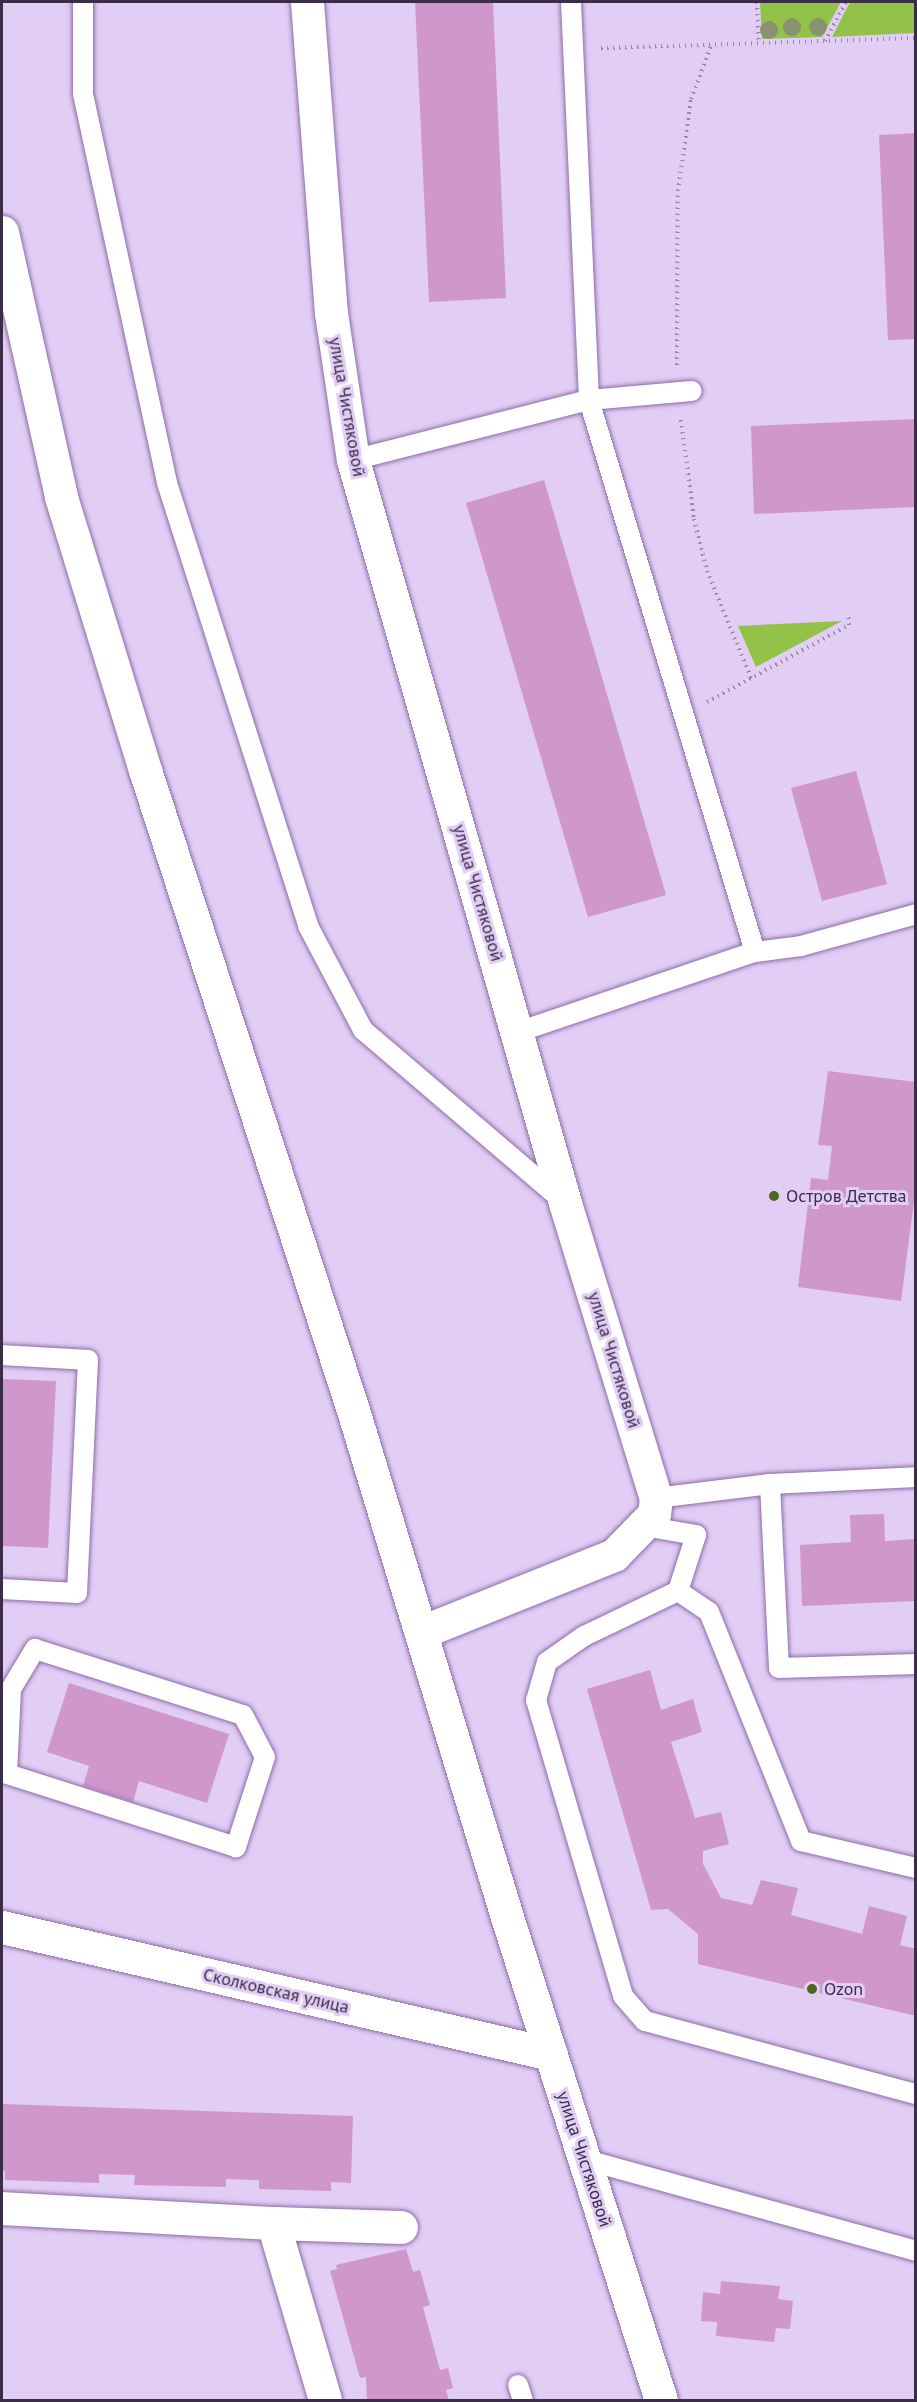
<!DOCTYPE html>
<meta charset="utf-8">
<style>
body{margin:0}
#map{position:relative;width:917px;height:2402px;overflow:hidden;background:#e2cdf5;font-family:"PT Sans",sans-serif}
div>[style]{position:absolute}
.green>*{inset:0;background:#92c247}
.building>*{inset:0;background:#cf97cc}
.path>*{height:4px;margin-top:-2px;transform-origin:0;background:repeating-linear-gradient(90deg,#9987a9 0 1.5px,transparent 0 6px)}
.roads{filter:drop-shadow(0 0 2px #8c6ca9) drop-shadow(0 0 2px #8c6ca9)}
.lane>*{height:20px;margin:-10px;padding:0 10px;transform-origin:10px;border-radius:10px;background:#fff}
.street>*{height:33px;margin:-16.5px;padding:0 16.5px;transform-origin:16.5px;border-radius:16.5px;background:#fff}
.secondary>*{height:33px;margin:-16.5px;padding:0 16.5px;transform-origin:16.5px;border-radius:16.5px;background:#fff}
.trees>*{width:18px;height:18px;margin:-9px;border-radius:50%;background:#8a916f}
.dots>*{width:16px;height:16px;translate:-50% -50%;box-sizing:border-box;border:3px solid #e2cdf5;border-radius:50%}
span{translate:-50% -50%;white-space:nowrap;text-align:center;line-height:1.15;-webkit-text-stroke:6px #e2cdf5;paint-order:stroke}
.street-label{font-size:18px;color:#3b2d47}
.poi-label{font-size:18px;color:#3b2d47}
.left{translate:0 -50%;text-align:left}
.frame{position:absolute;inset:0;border:3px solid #3b2d47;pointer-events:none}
</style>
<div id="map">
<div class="green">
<i style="clip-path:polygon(760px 2px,841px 2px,822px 37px,762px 39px)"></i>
<i style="clip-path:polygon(850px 2px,915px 2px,915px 33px,832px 37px)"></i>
<i style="clip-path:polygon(842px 621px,756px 667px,738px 626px)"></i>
</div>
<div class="building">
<i style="clip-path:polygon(415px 2px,493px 2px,506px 298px,429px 302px)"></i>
<i style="clip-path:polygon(916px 133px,916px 339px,888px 340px,879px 135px)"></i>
<i style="clip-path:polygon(916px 419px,916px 507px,754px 514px,751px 426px)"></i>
<i style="clip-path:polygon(544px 480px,666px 895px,588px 917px,466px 503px)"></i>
<i style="clip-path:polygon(856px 771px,887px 884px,822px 901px,791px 788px)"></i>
<i style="clip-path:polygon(828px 1071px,916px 1082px,916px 1186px,901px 1301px,798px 1287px,811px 1178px,828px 1180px,832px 1146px,818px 1145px)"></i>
<i style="clip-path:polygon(2px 1379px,56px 1381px,48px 1548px,2px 1546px)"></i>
<i style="clip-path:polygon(884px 1514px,885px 1541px,916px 1539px,916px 1601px,802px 1606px,800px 1545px,851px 1542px,850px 1515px)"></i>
<i style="clip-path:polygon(650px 1670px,661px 1710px,693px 1699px,702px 1732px,671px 1742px,695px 1818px,721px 1812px,729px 1844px,703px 1851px,703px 1864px,721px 1898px,752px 1905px,761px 1880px,798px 1888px,791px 1915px,862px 1934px,869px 1906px,907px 1916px,900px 1945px,916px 1949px,916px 2016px,698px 1964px,698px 1934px,668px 1909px,651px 1910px,587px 1689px)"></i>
<i style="clip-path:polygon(69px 1683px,229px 1734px,207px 1803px,139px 1781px,133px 1802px,83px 1786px,89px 1766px,47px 1752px)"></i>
<i style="clip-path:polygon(2px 2104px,353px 2116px,351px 2183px,331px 2182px,331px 2191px,259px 2189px,259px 2180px,226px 2179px,226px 2187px,134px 2185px,135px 2175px,99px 2174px,99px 2183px,5px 2180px,5px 2171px,2px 2171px)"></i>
<i style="clip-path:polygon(406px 2249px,413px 2272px,420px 2270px,430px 2305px,423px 2307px,440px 2370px,448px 2368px,453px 2388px,446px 2390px,449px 2400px,367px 2400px,366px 2377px,360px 2378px,330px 2271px,337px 2269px,336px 2265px)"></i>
<i style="clip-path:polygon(721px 2281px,780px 2286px,778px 2299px,793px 2301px,790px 2329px,776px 2328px,774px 2342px,716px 2336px,717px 2322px,701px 2321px,703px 2292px,720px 2294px)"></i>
</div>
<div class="path">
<i style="left:757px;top:2px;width:41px;rotate:87.2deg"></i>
<i style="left:825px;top:41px;width:44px;rotate:-61.7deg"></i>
<i style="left:601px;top:48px;width:315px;rotate:-1.8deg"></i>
<i style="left:677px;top:365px;width:174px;rotate:-89.7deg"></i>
<i style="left:678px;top:191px;width:93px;rotate:-82deg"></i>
<i style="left:691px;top:99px;width:57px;rotate:-69.3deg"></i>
<i style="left:681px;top:420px;width:100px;rotate:82.5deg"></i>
<i style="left:694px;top:519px;width:54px;rotate:76deg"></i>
<i style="left:707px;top:571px;width:116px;rotate:67.6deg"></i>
<i style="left:707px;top:702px;width:162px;rotate:-28.5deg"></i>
<i style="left:849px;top:625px;width:12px;rotate:-95deg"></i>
</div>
<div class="roads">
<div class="lane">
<i style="left:83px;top:2px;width:92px;rotate:90deg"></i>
<i style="left:83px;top:94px;width:398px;rotate:77.8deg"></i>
<i style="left:167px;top:483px;width:465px;rotate:72.3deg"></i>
<i style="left:308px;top:926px;width:118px;rotate:62.1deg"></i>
<i style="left:363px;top:1030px;width:260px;rotate:40.5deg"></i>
<i style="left:571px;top:2px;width:398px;rotate:87.4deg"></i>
<i style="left:589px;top:400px;width:576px;rotate:73.26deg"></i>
<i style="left:353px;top:460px;width:244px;rotate:-14.3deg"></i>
<i style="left:589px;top:400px;width:103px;rotate:-5deg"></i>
<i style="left:518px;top:1032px;width:250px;rotate:-18.7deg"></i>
<i style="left:755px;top:952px;width:46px;rotate:-7.4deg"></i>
<i style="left:801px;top:946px;width:119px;rotate:-15.5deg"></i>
<i style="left:2px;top:1355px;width:86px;rotate:3.3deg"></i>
<i style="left:88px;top:1360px;width:233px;rotate:92.7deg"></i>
<i style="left:77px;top:1593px;width:75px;rotate:-176.9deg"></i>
<i style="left:770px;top:1484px;width:184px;rotate:87.2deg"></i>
<i style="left:779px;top:1668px;width:137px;rotate:-1.7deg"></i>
<i style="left:656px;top:1498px;width:115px;rotate:-7deg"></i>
<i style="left:770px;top:1484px;width:146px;rotate:-2.7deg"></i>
<i style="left:644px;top:1526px;width:53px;rotate:9.8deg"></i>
<i style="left:696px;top:1535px;width:59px;rotate:107.8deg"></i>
<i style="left:678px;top:1591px;width:104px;rotate:154.4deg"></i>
<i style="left:584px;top:1636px;width:45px;rotate:144.9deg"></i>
<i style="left:547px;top:1662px;width:40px;rotate:106deg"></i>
<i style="left:536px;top:1700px;width:309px;rotate:73.6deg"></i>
<i style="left:623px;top:1996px;width:33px;rotate:49deg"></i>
<i style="left:645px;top:2021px;width:281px;rotate:15.1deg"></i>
<i style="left:678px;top:1591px;width:37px;rotate:34deg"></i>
<i style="left:709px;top:1612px;width:247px;rotate:68.1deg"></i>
<i style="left:801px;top:1841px;width:118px;rotate:13.2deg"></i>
<i style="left:35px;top:1649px;width:218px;rotate:17.6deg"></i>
<i style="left:243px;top:1715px;width:47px;rotate:62.4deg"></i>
<i style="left:265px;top:1757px;width:95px;rotate:107.9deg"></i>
<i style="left:236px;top:1847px;width:240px;rotate:-162.3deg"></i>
<i style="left:7px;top:1774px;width:85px;rotate:-87.3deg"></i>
<i style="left:11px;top:1689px;width:47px;rotate:-59deg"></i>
<i style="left:583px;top:2159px;width:345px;rotate:15.4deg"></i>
<i style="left:518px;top:2385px;width:16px;rotate:72deg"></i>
</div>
<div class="street">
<i style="left:307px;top:2px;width:312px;rotate:85.6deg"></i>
<i style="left:331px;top:313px;width:149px;rotate:81.5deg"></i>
<i style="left:353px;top:460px;width:773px;rotate:74.07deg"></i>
<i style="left:565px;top:1203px;width:309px;rotate:72.9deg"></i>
<i style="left:656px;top:1498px;width:16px;rotate:97deg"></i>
<i style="left:654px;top:1514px;width:57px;rotate:134.3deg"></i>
<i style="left:614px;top:1555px;width:208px;rotate:158.2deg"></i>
<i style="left:2px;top:1927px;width:563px;rotate:13.03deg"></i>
<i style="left:2px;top:2208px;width:271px;rotate:3.2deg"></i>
<i style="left:273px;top:2223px;width:184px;rotate:73.6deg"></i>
<i style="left:273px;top:2223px;width:128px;rotate:1.8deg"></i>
</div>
<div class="secondary">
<i style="left:2px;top:232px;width:271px;rotate:77.4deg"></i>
<i style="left:61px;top:497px;width:286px;rotate:72.9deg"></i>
<i style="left:145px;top:770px;width:673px;rotate:72deg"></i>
<i style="left:353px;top:1410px;width:530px;rotate:73.1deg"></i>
<i style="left:507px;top:1917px;width:507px;rotate:72.32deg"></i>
</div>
</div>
<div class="trees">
<i style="left:792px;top:27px"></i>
<i style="left:818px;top:27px"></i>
<i style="left:769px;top:30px"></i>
</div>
<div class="dots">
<i style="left:774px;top:1196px;background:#4b681b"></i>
<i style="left:812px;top:1989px;background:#4b681b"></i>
</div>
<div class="street-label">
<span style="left:347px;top:407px;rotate:80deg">улица Чистяковой</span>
<span style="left:478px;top:893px;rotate:74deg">улица Чистяковой</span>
<span style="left:614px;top:1360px;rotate:73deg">улица Чистяковой</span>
<span style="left:276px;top:1991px;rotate:13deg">Сколковская улица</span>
<span style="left:584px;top:2159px;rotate:72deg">улица Чистяковой</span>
</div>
<div class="poi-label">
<span class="left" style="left:786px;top:1196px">Остров Детства</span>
<span class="left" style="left:824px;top:1989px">Ozon</span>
</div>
<div class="frame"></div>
</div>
